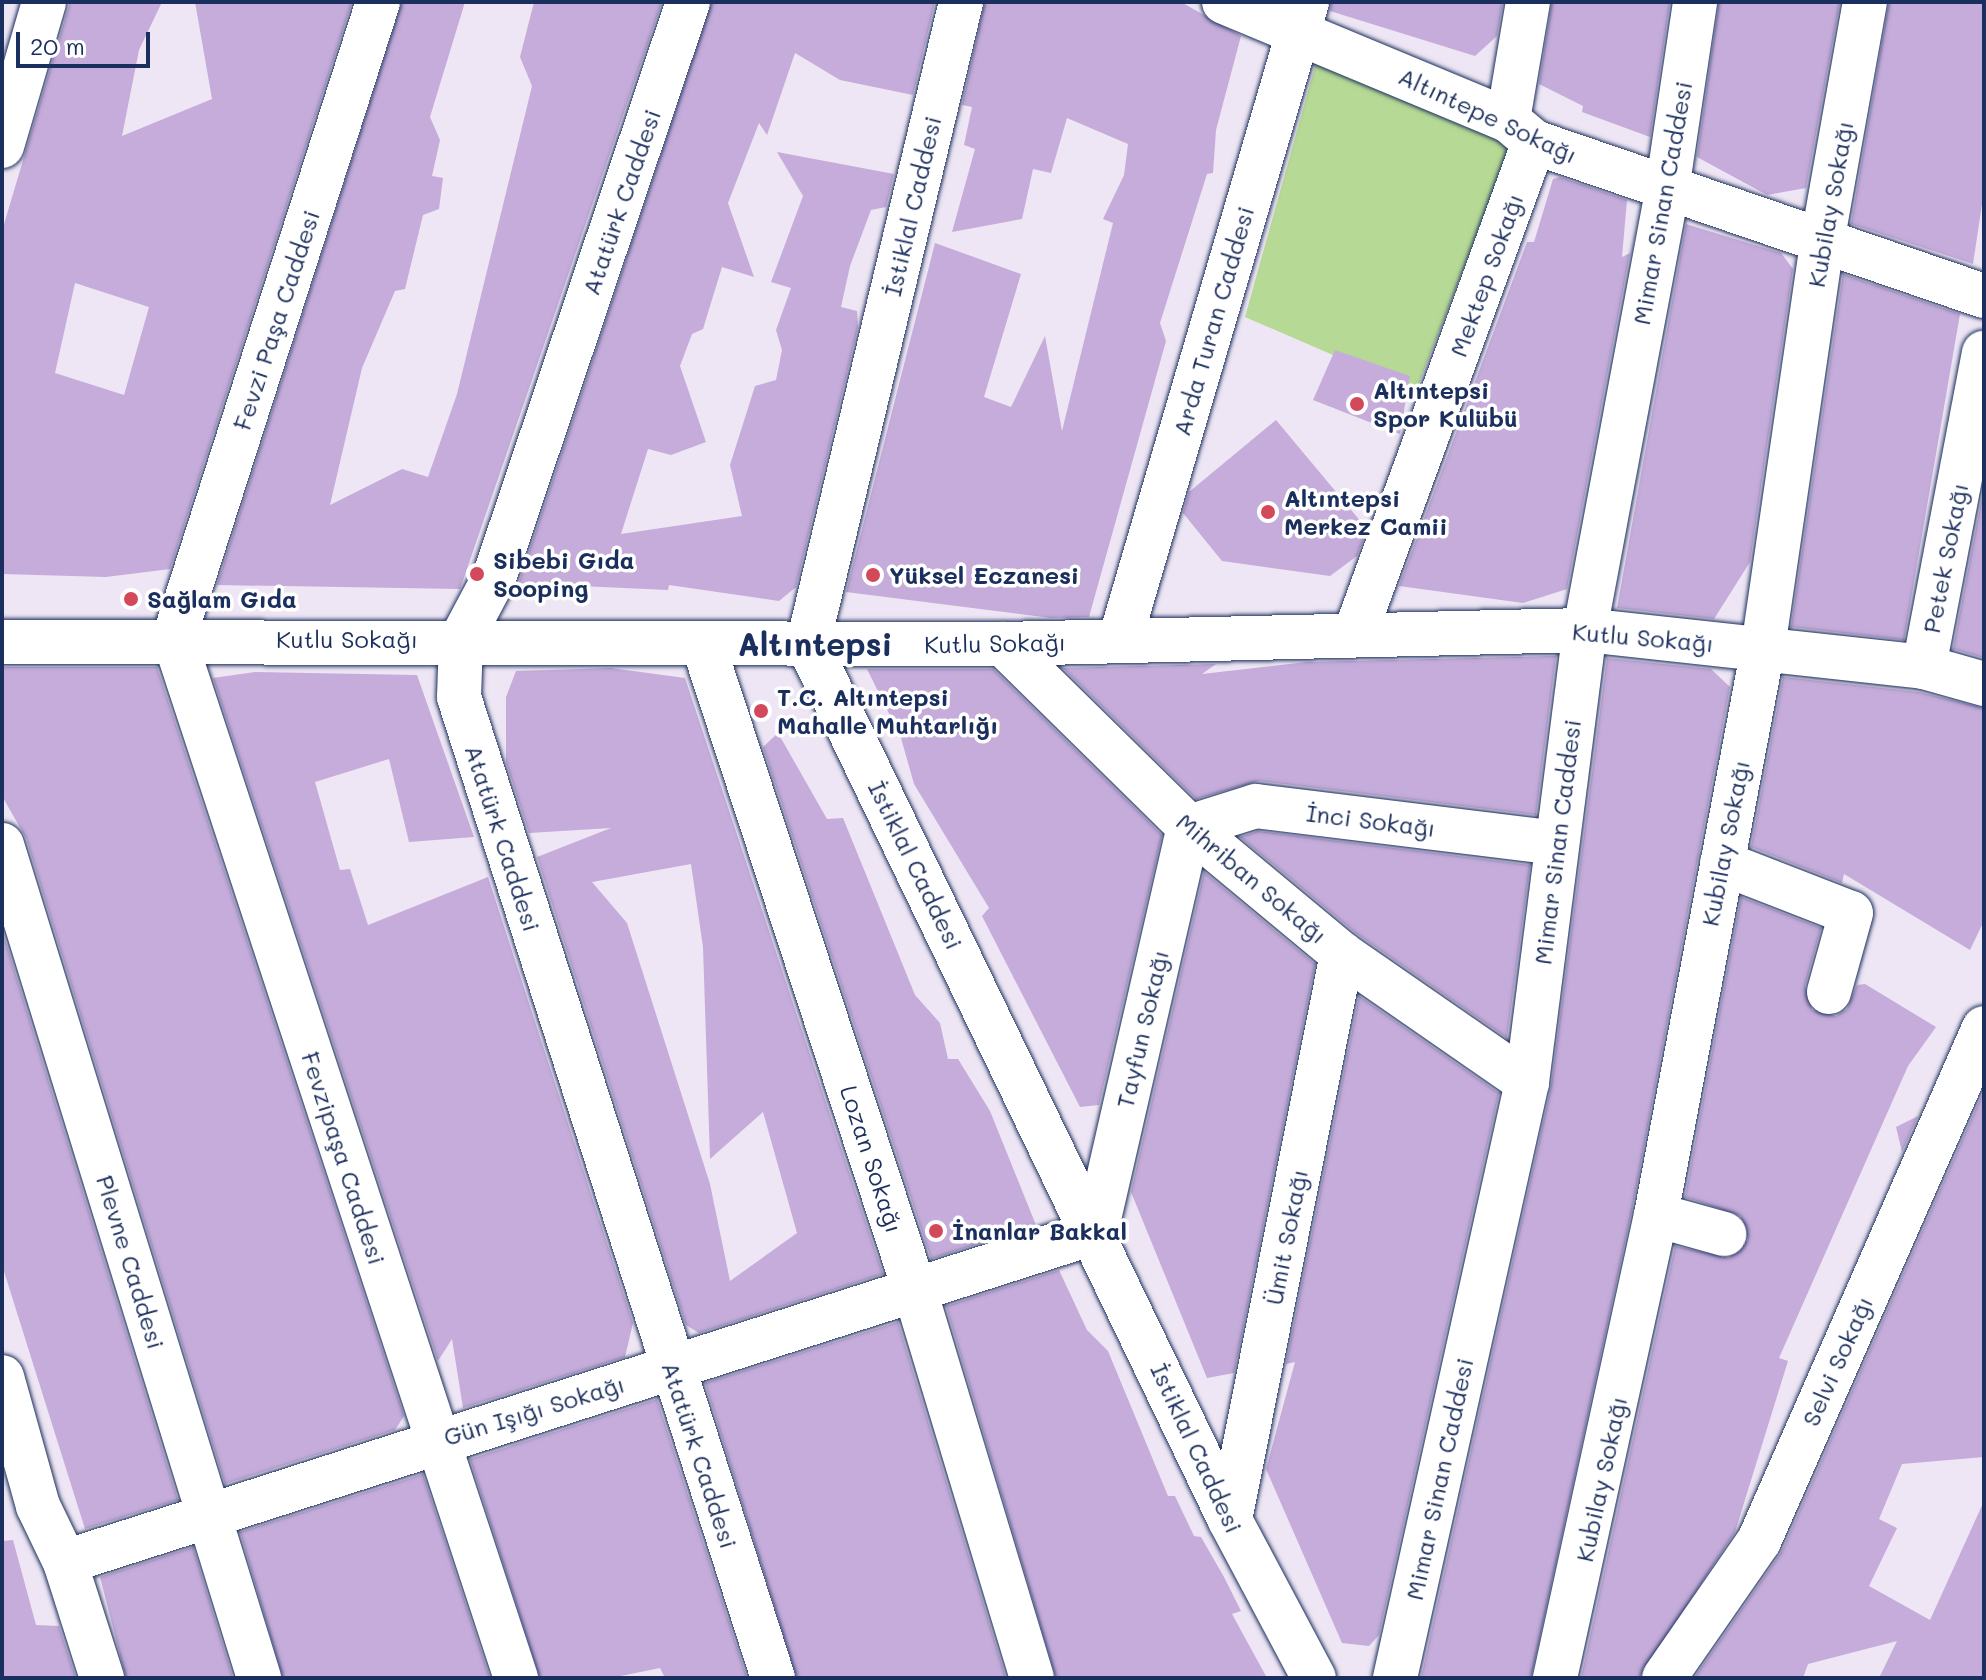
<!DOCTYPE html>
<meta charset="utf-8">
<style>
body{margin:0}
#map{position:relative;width:1986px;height:1680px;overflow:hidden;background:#eee6f4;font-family:Mali,sans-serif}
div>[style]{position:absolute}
.green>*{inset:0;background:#b6da95}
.building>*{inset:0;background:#c5acda}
.roads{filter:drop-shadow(0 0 2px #1b2f5e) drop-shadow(0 0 2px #1b2f5e)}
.minor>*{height:44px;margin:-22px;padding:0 22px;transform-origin:22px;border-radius:22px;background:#fff}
.dots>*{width:22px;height:22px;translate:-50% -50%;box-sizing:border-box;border:4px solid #fff;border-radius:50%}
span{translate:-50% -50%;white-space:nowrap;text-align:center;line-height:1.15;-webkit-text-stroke:7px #fff;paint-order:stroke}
.street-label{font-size:24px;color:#1b2f5e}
.poi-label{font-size:24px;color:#1b2f5e;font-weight:700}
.left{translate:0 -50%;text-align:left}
.district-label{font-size:32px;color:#1b2f5e;font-weight:700}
.frame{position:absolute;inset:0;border:4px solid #1b2f5e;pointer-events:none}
.scale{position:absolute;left:16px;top:32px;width:134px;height:36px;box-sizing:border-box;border:4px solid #1b2f5e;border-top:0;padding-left:10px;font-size:24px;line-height:28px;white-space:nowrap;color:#1b2f5e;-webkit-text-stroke:6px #fff;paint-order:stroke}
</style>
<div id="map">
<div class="green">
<i style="clip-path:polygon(1317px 59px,1512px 143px,1416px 391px,1245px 317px)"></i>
</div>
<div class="building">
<i style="clip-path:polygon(evenodd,70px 2px,162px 2px,139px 50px,122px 136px,212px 99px,195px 2px,352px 2px,170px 569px,106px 577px,2px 574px,2px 231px,70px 2px,75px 283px,149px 307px,124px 395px,55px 373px,75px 283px)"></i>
<i style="clip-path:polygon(402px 2px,465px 2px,430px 117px,440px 140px,432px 176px,443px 178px,439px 209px,423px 215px,405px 289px,395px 291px,362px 368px,330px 505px,402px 469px,428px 477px,457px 394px,532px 86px,520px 57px,534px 2px,662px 2px,460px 589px,217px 585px)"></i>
<i style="clip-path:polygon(712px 2px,935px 2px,913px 95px,840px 80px,795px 53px,767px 135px,759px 123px,728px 203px,754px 277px,722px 267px,703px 329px,692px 334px,680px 366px,706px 442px,671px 455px,648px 449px,621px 534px,742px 516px,730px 465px,755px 386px,776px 380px,782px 350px,776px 330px,791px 288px,771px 282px,803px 196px,777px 152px,894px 174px,886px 207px,871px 210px,850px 266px,841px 307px,857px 311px,858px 327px,796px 587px,779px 601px,669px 585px,668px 590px,580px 586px,575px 597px,556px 596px,519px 582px)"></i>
<i style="clip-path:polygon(985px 2px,1181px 2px,1241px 36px,1216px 130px,1213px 173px,1207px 174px,1160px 323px,1166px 341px,1089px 617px,1051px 618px,846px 592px,935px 243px,1021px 274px,984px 397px,1011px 407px,1045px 336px,1062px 431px,1113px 223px,1103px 219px,1124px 175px,1128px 144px,1067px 118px,1051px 173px,1033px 169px,1022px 219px,952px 232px,975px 149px,964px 145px,972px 107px,962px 105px)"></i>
<i style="clip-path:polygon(1331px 2px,1503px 2px,1497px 36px,1475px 56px,1330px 11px)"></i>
<i style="clip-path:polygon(1552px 2px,1670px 2px,1650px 137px,1582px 112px,1583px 106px,1539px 84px)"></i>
<i style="clip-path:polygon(1719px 2px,1840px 2px,1806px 188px,1767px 195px,1697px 157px)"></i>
<i style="clip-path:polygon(1889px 2px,1984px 2px,1984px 191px,1973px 264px,1851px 224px)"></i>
<i style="clip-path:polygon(1560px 177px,1627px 200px,1622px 257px,1630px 253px,1567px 589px,1523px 603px,1399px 586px,1527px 242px,1534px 242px,1553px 179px)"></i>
<i style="clip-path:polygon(1686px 224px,1781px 253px,1793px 269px,1750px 562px,1714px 619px,1617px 608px)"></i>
<i style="clip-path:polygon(1843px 274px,1960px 314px,1904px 640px,1791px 627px)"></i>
<i style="clip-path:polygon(1335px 350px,1410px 376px,1400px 434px,1313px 400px)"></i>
<i style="clip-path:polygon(1276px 420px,1367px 529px,1357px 556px,1330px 576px,1222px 561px,1183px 513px,1189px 492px)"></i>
<i style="clip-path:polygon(1984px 486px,1984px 658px,1953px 649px)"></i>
<i style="clip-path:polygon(1556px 656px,1536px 815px,1259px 781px,1196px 799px,1063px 668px,1216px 664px,1202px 674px,1307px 662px)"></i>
<i style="clip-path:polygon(1607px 658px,1711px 669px,1730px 687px,1632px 1210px,1531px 1678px,1421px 1678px,1551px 1087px)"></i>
<i style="clip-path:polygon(2px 667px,157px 667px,404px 1416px,395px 1430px,225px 1484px,26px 838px,2px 796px)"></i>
<i style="clip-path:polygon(evenodd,611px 668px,685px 678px,883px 1274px,699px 1333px,686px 1325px,537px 857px,611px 828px,529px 833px,506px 762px,506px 697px,516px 671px,611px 668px,691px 864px,703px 947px,710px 1159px,763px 1112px,797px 1233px,730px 1281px,710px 1184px,627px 923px,592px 882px,691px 864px)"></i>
<i style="clip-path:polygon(867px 669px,993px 669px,1162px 835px,1099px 1105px,1080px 1107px,982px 916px,989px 908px,914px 784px,901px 738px)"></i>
<i style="clip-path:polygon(255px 672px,417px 675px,474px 837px,409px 842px,389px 759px,315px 782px,340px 870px,350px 869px,368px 925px,488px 877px,633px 1323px,625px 1357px,463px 1408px,452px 1339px,438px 1361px,213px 678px)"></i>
<i style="clip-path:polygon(1783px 677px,1919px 692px,1984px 708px,1984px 921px,1970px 950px,1844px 874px,1842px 883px,1751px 847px)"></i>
<i style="clip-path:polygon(778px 733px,827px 819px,843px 818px,915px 995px,940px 1023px,948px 1059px,958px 1059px,990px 1111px,1036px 1225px,931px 1259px,763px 747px)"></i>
<i style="clip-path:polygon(1258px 831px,1530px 865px,1507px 1038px,1357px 934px,1240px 837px)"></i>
<i style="clip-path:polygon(1204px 872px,1315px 964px,1234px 1373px,1207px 1378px,1131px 1192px)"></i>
<i style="clip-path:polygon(1741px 897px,1821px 928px,1805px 986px,1812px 1010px,1836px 1016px,1847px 1009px,1857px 985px,1865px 984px,1936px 1027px,1908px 1066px,1779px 1358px,1788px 1361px,1735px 1532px,1639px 1678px,1581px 1678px,1675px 1246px,1729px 1258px,1748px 1240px,1741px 1216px,1685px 1197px)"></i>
<i style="clip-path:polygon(2px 930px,178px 1500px,85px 1529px,2px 1265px)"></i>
<i style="clip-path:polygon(1359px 996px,1499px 1093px,1379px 1635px,1369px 1646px,1342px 1643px,1266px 1469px,1295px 1362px,1286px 1364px)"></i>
<i style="clip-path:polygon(1984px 1090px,1984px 1457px,1902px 1464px,1879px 1519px,1897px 1528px,1869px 1586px,1930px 1620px,1984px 1501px,1984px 1678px,1879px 1678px,1897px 1641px,1808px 1664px,1803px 1678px,1694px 1678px,1782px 1551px)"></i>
<i style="clip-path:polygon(1918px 1116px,1902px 1152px,1896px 1127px)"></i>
<i style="clip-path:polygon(1059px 1270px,1087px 1330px,1108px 1351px,1168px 1496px,1175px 1496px,1194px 1536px,1201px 1537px,1224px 1577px,1241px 1611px,1232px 1614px,1267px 1678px,1056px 1678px,946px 1306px)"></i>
<i style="clip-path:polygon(898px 1322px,1006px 1678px,797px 1678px,705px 1383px)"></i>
<i style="clip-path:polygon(657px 1399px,747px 1678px,665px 1678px,660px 1668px,611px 1678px,540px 1678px,470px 1459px)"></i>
<i style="clip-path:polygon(423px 1474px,490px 1678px,283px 1678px,240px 1532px)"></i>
<i style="clip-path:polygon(13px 1540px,36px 1625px,59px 1626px,76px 1678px,2px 1678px,2px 1541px)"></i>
<i style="clip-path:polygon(193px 1547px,233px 1678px,126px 1678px,100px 1577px)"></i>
</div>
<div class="roads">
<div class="minor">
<i style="left:378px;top:2px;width:668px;rotate:107.78deg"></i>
<i style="left:174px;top:638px;width:1095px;rotate:71.8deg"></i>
<i style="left:688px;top:2px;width:608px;rotate:108.61deg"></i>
<i style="left:494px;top:578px;width:70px;rotate:118deg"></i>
<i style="left:461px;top:640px;width:57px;rotate:92deg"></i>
<i style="left:459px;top:697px;width:1030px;rotate:72.25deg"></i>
<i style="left:961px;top:2px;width:660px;rotate:103.4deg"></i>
<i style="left:808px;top:644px;width:972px;rotate:64.28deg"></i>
<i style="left:1230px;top:1520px;width:179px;rotate:62deg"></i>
<i style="left:1224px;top:2px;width:308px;rotate:22.6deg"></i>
<i style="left:1508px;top:120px;width:34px;rotate:40deg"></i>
<i style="left:1534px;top:142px;width:476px;rotate:18.9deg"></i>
<i style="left:1508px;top:120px;width:120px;rotate:-80.4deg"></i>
<i style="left:2px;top:146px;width:150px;rotate:-73.7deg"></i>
<i style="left:1355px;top:634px;width:524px;rotate:-70.01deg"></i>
<i style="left:1120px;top:640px;width:665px;rotate:-73.66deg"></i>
<i style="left:2px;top:642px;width:1001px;rotate:0.11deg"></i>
<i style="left:1003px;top:644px;width:582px;rotate:-1.38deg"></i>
<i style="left:1585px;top:630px;width:341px;rotate:6.2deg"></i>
<i style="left:1924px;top:667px;width:62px;rotate:15.8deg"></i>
<i style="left:703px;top:644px;width:684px;rotate:71.86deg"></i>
<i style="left:916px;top:1294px;width:401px;rotate:73.2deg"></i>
<i style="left:1003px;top:644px;width:261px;rotate:44.5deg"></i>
<i style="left:1189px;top:827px;width:199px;rotate:39.7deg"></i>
<i style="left:1342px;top:954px;width:225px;rotate:34.7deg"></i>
<i style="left:1924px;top:667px;width:320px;rotate:-79.2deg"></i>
<i style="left:1189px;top:827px;width:70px;rotate:-17.4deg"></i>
<i style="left:1256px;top:806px;width:303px;rotate:7deg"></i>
<i style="left:2px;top:845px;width:872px;rotate:72.85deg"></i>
<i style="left:1722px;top:863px;width:138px;rotate:21.2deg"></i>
<i style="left:1851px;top:913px;width:82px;rotate:105.6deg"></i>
<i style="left:1656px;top:1215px;width:71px;rotate:15.6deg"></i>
<i style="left:2px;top:1377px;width:134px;rotate:74.4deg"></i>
<i style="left:38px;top:1506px;width:62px;rotate:64.3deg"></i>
<i style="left:65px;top:1562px;width:122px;rotate:72.3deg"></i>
<i style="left:1230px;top:1520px;width:577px;rotate:-78.81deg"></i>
<i style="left:65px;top:1562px;width:1083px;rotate:-17.75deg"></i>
<i style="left:1096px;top:1232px;width:416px;rotate:-77.1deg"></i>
<i style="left:1395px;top:1678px;width:610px;rotate:-77.51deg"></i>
<i style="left:1527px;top:1082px;width:456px;rotate:-82.7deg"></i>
<i style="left:1585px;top:630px;width:448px;rotate:-79.4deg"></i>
<i style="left:1667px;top:190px;width:190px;rotate:-81.5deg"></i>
<i style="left:1555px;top:1678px;width:474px;rotate:-77.7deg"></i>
<i style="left:1656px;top:1215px;width:577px;rotate:-79.31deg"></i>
<i style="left:1763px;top:648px;width:409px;rotate:-81.7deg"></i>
<i style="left:1822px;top:243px;width:245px;rotate:-79.9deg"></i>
<i style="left:1664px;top:1678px;width:167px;rotate:-55.3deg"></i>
<i style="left:1759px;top:1541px;width:560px;rotate:-66.32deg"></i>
</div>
</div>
<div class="dots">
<i style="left:1357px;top:404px;background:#d1495b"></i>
<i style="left:1268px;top:512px;background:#d1495b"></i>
<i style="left:477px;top:574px;background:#d1495b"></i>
<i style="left:873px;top:575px;background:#d1495b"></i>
<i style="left:131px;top:599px;background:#d1495b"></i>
<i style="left:761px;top:711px;background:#d1495b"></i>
<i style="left:936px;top:1231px;background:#d1495b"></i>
</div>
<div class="street-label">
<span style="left:1488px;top:115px;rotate:25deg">Altıntepe Sokağı</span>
<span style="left:621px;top:202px;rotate:-71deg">Atatürk Caddesi</span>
<span style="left:1662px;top:203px;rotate:-80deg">Mimar Sinan Caddesi</span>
<span style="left:1830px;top:204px;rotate:-80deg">Kubilay Sokağı</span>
<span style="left:912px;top:206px;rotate:-77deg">İstiklal Caddesi</span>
<span style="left:1486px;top:275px;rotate:-70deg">Mektep Sokağı</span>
<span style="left:276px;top:320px;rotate:-72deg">Fevzi Paşa Caddesi</span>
<span style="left:1213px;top:321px;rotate:-74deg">Arda Turan Caddesi</span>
<span style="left:1945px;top:558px;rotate:-79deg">Petek Sokağı</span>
<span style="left:1643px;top:637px;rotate:5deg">Kutlu Sokağı</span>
<span style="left:347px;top:639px">Kutlu Sokağı</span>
<span style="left:995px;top:643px;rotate:-1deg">Kutlu Sokağı</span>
<span style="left:1371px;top:820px;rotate:7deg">İnci Sokağı</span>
<span style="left:503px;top:838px;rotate:72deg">Atatürk Caddesi</span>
<span style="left:1557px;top:842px;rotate:-83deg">Mimar Sinan Caddesi</span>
<span style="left:1725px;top:843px;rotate:-79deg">Kubilay Sokağı</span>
<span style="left:916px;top:865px;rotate:64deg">İstiklal Caddesi</span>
<span style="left:1252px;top:878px;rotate:40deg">Mihriban Sokağı</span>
<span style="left:1142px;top:1029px;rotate:-77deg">Tayfun Sokağı</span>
<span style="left:344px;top:1158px;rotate:72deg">Fevzipaşa Caddesi</span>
<span style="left:872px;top:1159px;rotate:72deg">Lozan Sokağı</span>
<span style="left:1286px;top:1237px;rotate:-79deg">Ümit Sokağı</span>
<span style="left:131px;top:1262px;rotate:73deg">Plevne Caddesi</span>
<span style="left:1837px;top:1361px;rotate:-66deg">Selvi Sokağı</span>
<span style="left:534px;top:1410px;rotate:-17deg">Gün Işığı Sokağı</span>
<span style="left:1197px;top:1448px;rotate:65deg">İstiklal Caddesi</span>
<span style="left:700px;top:1455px;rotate:72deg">Atatürk Caddesi</span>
<span style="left:1439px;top:1479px;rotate:-78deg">Mimar Sinan Caddesi</span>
<span style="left:1601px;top:1479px;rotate:-78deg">Kubilay Sokağı</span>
</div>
<div class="poi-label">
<span class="left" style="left:1373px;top:404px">Altıntepsi<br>Spor Kulübü</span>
<span class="left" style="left:1284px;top:512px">Altıntepsi<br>Merkez Camii</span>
<span class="left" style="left:493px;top:574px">Sibebi Gıda<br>Sooping</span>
<span class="left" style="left:889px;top:575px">Yüksel Eczanesi</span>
<span class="left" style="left:147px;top:599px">Sağlam Gıda</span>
<span class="left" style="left:777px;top:711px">T.C. Altıntepsi<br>Mahalle Muhtarlığı</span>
<span class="left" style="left:952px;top:1231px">İnanlar Bakkal</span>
</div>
<div class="district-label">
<span style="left:815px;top:643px">Altıntepsi</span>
</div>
<div class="frame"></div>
<div class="scale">20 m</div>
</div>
